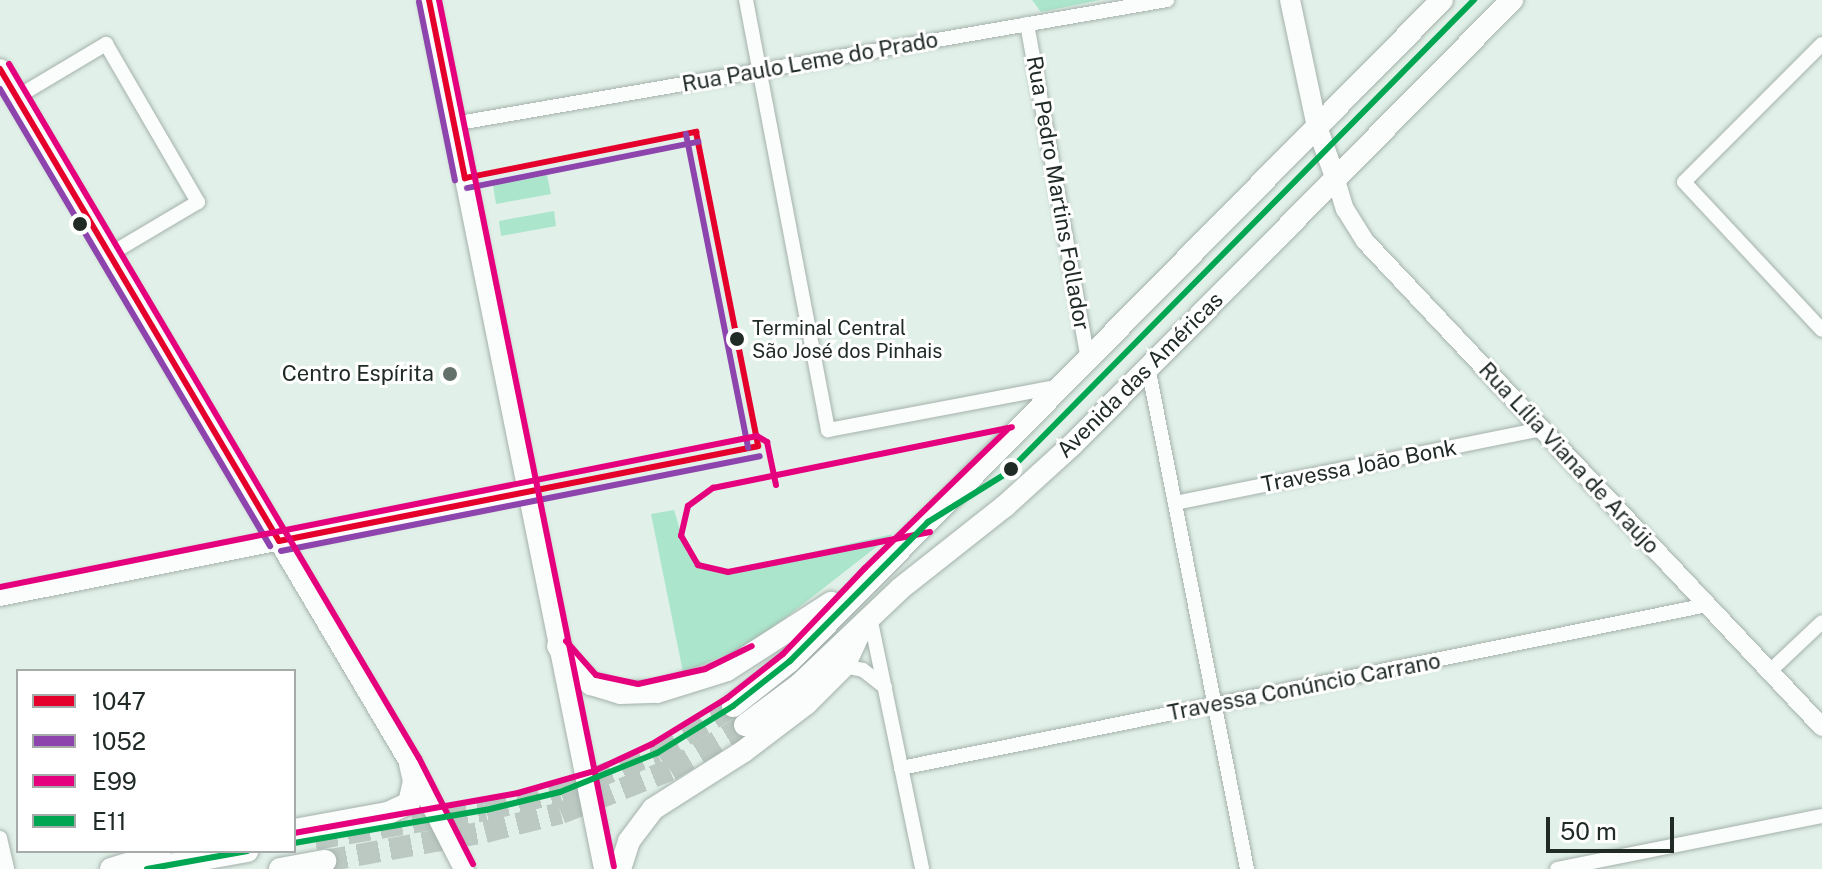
<!DOCTYPE html>
<meta charset="utf-8">
<style>
body{margin:0}
#map{position:relative;width:1822px;height:869px;overflow:hidden;background:#e1f1e9;font-family:"Public Sans",sans-serif}
div>[style]{position:absolute}
.green>*{inset:0;background:#abe5cc}
.primary-tunnel>*{height:22px;margin-top:-11px;transform-origin:0;background:repeating-linear-gradient(90deg,#bbc9c2 0 22px,transparent 0 33px)}
.roads{filter:drop-shadow(0 0 2px #a5b1ab) drop-shadow(0 0 2px #a5b1ab)}
.minor>*{height:14px;margin:-7px;padding:0 7px;transform-origin:7px;border-radius:7px;background:#fafdfc}
.tertiary>*{height:18px;margin:-9px;padding:0 9px;transform-origin:9px;border-radius:9px;background:#fafdfc}
.secondary>*{height:20px;margin:-10px;padding:0 10px;transform-origin:10px;border-radius:10px;background:#fafdfc}
.primary>*{height:22px;margin:-11px;padding:0 11px;transform-origin:11px;border-radius:11px;background:#fafdfc}
.bus-1>*{height:6px;margin:-3px;padding:0 3px;transform-origin:3px;border-radius:3px;background:#e4002b}
.bus-2>*{height:6px;margin:-3px;padding:0 3px;transform-origin:3px;border-radius:3px;background:#8e44ad}
.bus-3>*{height:6px;margin:-3px;padding:0 3px;transform-origin:3px;border-radius:3px;background:#e5007d}
.bus-4>*{height:6px;margin:-3px;padding:0 3px;transform-origin:3px;border-radius:3px;background:#00a651}
.dots>*{width:22px;height:22px;translate:-50% -50%;box-sizing:border-box;border:4px solid #fff;border-radius:50%}
span{translate:-50% -50%;white-space:nowrap;text-align:center;line-height:1.15;-webkit-text-stroke:6px #fff;paint-order:stroke}
.bus-label{font-size:20px;color:#212b26}
.left{translate:0 -50%;text-align:left}
.street-label{font-size:22px;color:#212b26}
.poi-label{font-size:22px;color:#212b26}
.right{translate:-100% -50%;text-align:right}
.legend{position:absolute;left:16px;top:669px;width:280px;height:184px;box-sizing:border-box;background:#fff;border:2px solid #a6aaa8;margin:0;padding:10px 14px;list-style:none;font-size:24px;color:#212b26}
.legend li{display:flex;align-items:center;gap:16px;height:40px}
.legend b{width:40px;border:2px solid #a6aaa8}
.scale{position:absolute;left:1546px;top:817px;width:128px;height:36px;box-sizing:border-box;border:4px solid #212b26;border-top:0;padding-left:10px;font-size:24px;line-height:28px;white-space:nowrap;color:#212b26;-webkit-text-stroke:6px #fff;paint-order:stroke}
</style>
<div id="map">
<div class="green">
<i style="clip-path:polygon(1032px 0,1100px 0,1041px 12px)"></i>
<i style="clip-path:polygon(547px 175px,551px 194px,496px 204px,493px 185px)"></i>
<i style="clip-path:polygon(554px 211px,556px 226px,501px 236px,499px 221px)"></i>
<i style="clip-path:polygon(674px 510px,687px 553px,715px 571px,727px 571px,893px 534px,762px 636px,734px 652px,683px 672px,651px 514px)"></i>
</div>
<div class="primary-tunnel">
<i style="left:315px;top:839px;width:173px;rotate:-9.6deg"></i>
<i style="left:486px;top:810px;width:76px;rotate:-13.7deg"></i>
<i style="left:560px;top:792px;width:105px;rotate:-21.9deg"></i>
<i style="left:657px;top:753px;width:89px;rotate:-31.7deg"></i>
<i style="left:325px;top:861px;width:163px;rotate:-10.3deg"></i>
<i style="left:485px;top:832px;width:78px;rotate:-14deg"></i>
<i style="left:561px;top:813px;width:117px;rotate:-21.5deg"></i>
<i style="left:670px;top:770px;width:87px;rotate:-31deg"></i>
</div>
<div class="roads">
<div class="minor">
<i style="left:746px;top:0;width:438px;rotate:79.2deg"></i>
<i style="left:828px;top:430px;width:236px;rotate:-10.7deg"></i>
<i style="left:1027px;top:24px;width:342px;rotate:79.7deg"></i>
<i style="left:1822px;top:44px;width:195px;rotate:135deg"></i>
<i style="left:1684px;top:182px;width:202px;rotate:47deg"></i>
<i style="left:17px;top:97px;width:104px;rotate:-30.8deg"></i>
<i style="left:106px;top:44px;width:183px;rotate:59.8deg"></i>
<i style="left:198px;top:202px;width:102px;rotate:149.4deg"></i>
<i style="left:453px;top:124px;width:725px;rotate:-9.85deg"></i>
<i style="left:1148px;top:367px;width:512px;rotate:78.84deg"></i>
<i style="left:1175px;top:503px;width:374px;rotate:-11.4deg"></i>
<i style="left:870px;top:617px;width:257px;rotate:78.3deg"></i>
<i style="left:844px;top:666px;width:19px;rotate:12deg"></i>
<i style="left:863px;top:670px;width:28px;rotate:38deg"></i>
<i style="left:1770px;top:671px;width:71px;rotate:-43.3deg"></i>
<i style="left:901px;top:768px;width:822px;rotate:-11.43deg"></i>
<i style="left:0;top:838px;width:32px;rotate:77deg"></i>
<i style="left:1557px;top:869px;width:270px;rotate:-11.3deg"></i>
</div>
<div class="tertiary">
<i style="left:1335px;top:177px;width:34px;rotate:73deg"></i>
<i style="left:1345px;top:209px;width:38px;rotate:58deg"></i>
<i style="left:1365px;top:241px;width:667px;rotate:46.76deg"></i>
<i style="left:0;top:597px;width:537px;rotate:-11.27deg"></i>
</div>
<div class="secondary">
<i style="left:429px;top:0;width:886px;rotate:78.61deg"></i>
<i style="left:1290px;top:0;width:130px;rotate:78deg"></i>
<i style="left:1317px;top:127px;width:53px;rotate:70.2deg"></i>
<i style="left:0;top:69px;width:806px;rotate:59.43deg"></i>
<i style="left:410px;top:763px;width:119px;rotate:63deg"></i>
</div>
<div class="primary">
<i style="left:558px;top:646px;width:19px;rotate:58deg"></i>
<i style="left:568px;top:662px;width:32px;rotate:44deg"></i>
<i style="left:591px;top:684px;width:30px;rotate:17deg"></i>
<i style="left:620px;top:693px;width:37px;rotate:-2deg"></i>
<i style="left:657px;top:692px;width:73px;rotate:-17.4deg"></i>
<i style="left:727px;top:670px;width:124px;rotate:-32.8deg"></i>
<i style="left:733px;top:706px;width:73px;rotate:-38.3deg"></i>
<i style="left:790px;top:661px;width:928px;rotate:-45.39deg"></i>
<i style="left:745px;top:725px;width:69px;rotate:-36.7deg"></i>
<i style="left:800px;top:684px;width:139px;rotate:-43.5deg"></i>
<i style="left:901px;top:588px;width:132px;rotate:-38.3deg"></i>
<i style="left:1005px;top:506px;width:91px;rotate:-42.3deg"></i>
<i style="left:1072px;top:445px;width:626px;rotate:-45.32deg"></i>
<i style="left:294px;top:830px;width:96px;rotate:-10.3deg"></i>
<i style="left:388px;top:813px;width:23px;rotate:-25deg"></i>
<i style="left:409px;top:803px;width:23px;rotate:-77deg"></i>
<i style="left:414px;top:781px;width:18px;rotate:-103deg"></i>
<i style="left:111px;top:869px;width:51px;rotate:-17deg"></i>
<i style="left:147px;top:869px;width:102px;rotate:-10.2deg"></i>
<i style="left:280px;top:869px;width:46px;rotate:-10.1deg"></i>
<i style="left:620px;top:869px;width:29px;rotate:-72deg"></i>
<i style="left:629px;top:841px;width:40px;rotate:-53deg"></i>
<i style="left:653px;top:809px;width:108px;rotate:-32.5deg"></i>
<i style="left:744px;top:751px;width:79px;rotate:-37.3deg"></i>
<i style="left:807px;top:703px;width:52px;rotate:-45deg"></i>
<i style="left:844px;top:666px;width:33px;rotate:-65deg"></i>
</div>
</div>
<div class="bus-1">
<i style="left:429px;top:0;width:182px;rotate:78.6deg"></i>
<i style="left:0;top:69px;width:548px;rotate:59.41deg"></i>
<i style="left:696px;top:132px;width:320px;rotate:78.8deg"></i>
<i style="left:465px;top:178px;width:236px;rotate:-11.3deg"></i>
<i style="left:279px;top:541px;width:488px;rotate:-11.2deg"></i>
</div>
<div class="bus-2">
<i style="left:419px;top:2px;width:182px;rotate:78.6deg"></i>
<i style="left:0;top:89px;width:531px;rotate:59.42deg"></i>
<i style="left:686px;top:134px;width:320px;rotate:78.8deg"></i>
<i style="left:467px;top:188px;width:236px;rotate:-11.3deg"></i>
<i style="left:281px;top:551px;width:488px;rotate:-11.2deg"></i>
</div>
<div class="bus-3">
<i style="left:439px;top:0;width:884px;rotate:78.59deg"></i>
<i style="left:9px;top:64px;width:806px;rotate:59.43deg"></i>
<i style="left:419px;top:758px;width:119px;rotate:63deg"></i>
<i style="left:930px;top:532px;width:206px;rotate:168.8deg"></i>
<i style="left:728px;top:572px;width:31px;rotate:-167deg"></i>
<i style="left:698px;top:565px;width:34px;rotate:-120deg"></i>
<i style="left:681px;top:536px;width:31px;rotate:-77deg"></i>
<i style="left:688px;top:506px;width:31px;rotate:-36deg"></i>
<i style="left:713px;top:488px;width:305px;rotate:-11.5deg"></i>
<i style="left:0;top:587px;width:772px;rotate:-11.28deg"></i>
<i style="left:757px;top:436px;width:12px;rotate:31deg"></i>
<i style="left:767px;top:442px;width:44px;rotate:78.2deg"></i>
<i style="left:566px;top:641px;width:45px;rotate:48.6deg"></i>
<i style="left:596px;top:675px;width:43px;rotate:12.1deg"></i>
<i style="left:638px;top:684px;width:69px;rotate:-12.6deg"></i>
<i style="left:705px;top:669px;width:52px;rotate:-26.1deg"></i>
<i style="left:294px;top:833px;width:228px;rotate:-10.1deg"></i>
<i style="left:518px;top:793px;width:79px;rotate:-16.1deg"></i>
<i style="left:594px;top:771px;width:64px;rotate:-25deg"></i>
<i style="left:652px;top:744px;width:88px;rotate:-31.5deg"></i>
<i style="left:727px;top:698px;width:71px;rotate:-38.2deg"></i>
<i style="left:783px;top:654px;width:119px;rotate:-46.4deg"></i>
<i style="left:865px;top:568px;width:198px;rotate:-44.2deg"></i>
</div>
<div class="bus-4">
<i style="left:294px;top:843px;width:195px;rotate:-9.8deg"></i>
<i style="left:486px;top:810px;width:76px;rotate:-13.7deg"></i>
<i style="left:560px;top:792px;width:105px;rotate:-21.9deg"></i>
<i style="left:657px;top:753px;width:89px;rotate:-31.7deg"></i>
<i style="left:733px;top:706px;width:73px;rotate:-38.3deg"></i>
<i style="left:790px;top:661px;width:196px;rotate:-45.2deg"></i>
<i style="left:928px;top:522px;width:93px;rotate:-31.8deg"></i>
<i style="left:1007px;top:473px;width:665px;rotate:-45.37deg"></i>
<i style="left:147px;top:869px;width:102px;rotate:-10.2deg"></i>
</div>
<div class="dots">
<i style="left:80px;top:224px;background:#212b26"></i>
<i style="left:737px;top:339px;background:#212b26"></i>
<i style="left:450px;top:374px;background:#64706a"></i>
<i style="left:1011px;top:469px;background:#212b26"></i>
</div>
<div class="bus-label">
<span class="left" style="left:752px;top:340px">Terminal Central<br>São José dos Pinhais</span>
</div>
<div class="street-label">
<span style="left:810px;top:62px;rotate:-10deg">Rua Paulo Leme do Prado</span>
<span style="left:1058px;top:193px;rotate:80deg">Rua Pedro Martins Follador</span>
<span style="left:1140px;top:375px;rotate:-45deg">Avenida das Américas</span>
<span style="left:1569px;top:458px;rotate:47deg">Rua Lília Viana de Araújo</span>
<span style="left:1359px;top:466px;rotate:-11deg">Travessa João Bonk</span>
<span style="left:1304px;top:687px;rotate:-11deg">Travessa Conúncio Carrano</span>
</div>
<div class="poi-label">
<span class="right" style="left:434px;top:374px">Centro Espírita</span>
</div>
<ul class="legend">
<li><b style="height:10px;background:#e4002b"></b>1047</li>
<li><b style="height:10px;background:#8e44ad"></b>1052</li>
<li><b style="height:10px;background:#e5007d"></b>E99</li>
<li><b style="height:10px;background:#00a651"></b>E11</li>
</ul>
<div class="scale">50 m</div>
</div>
